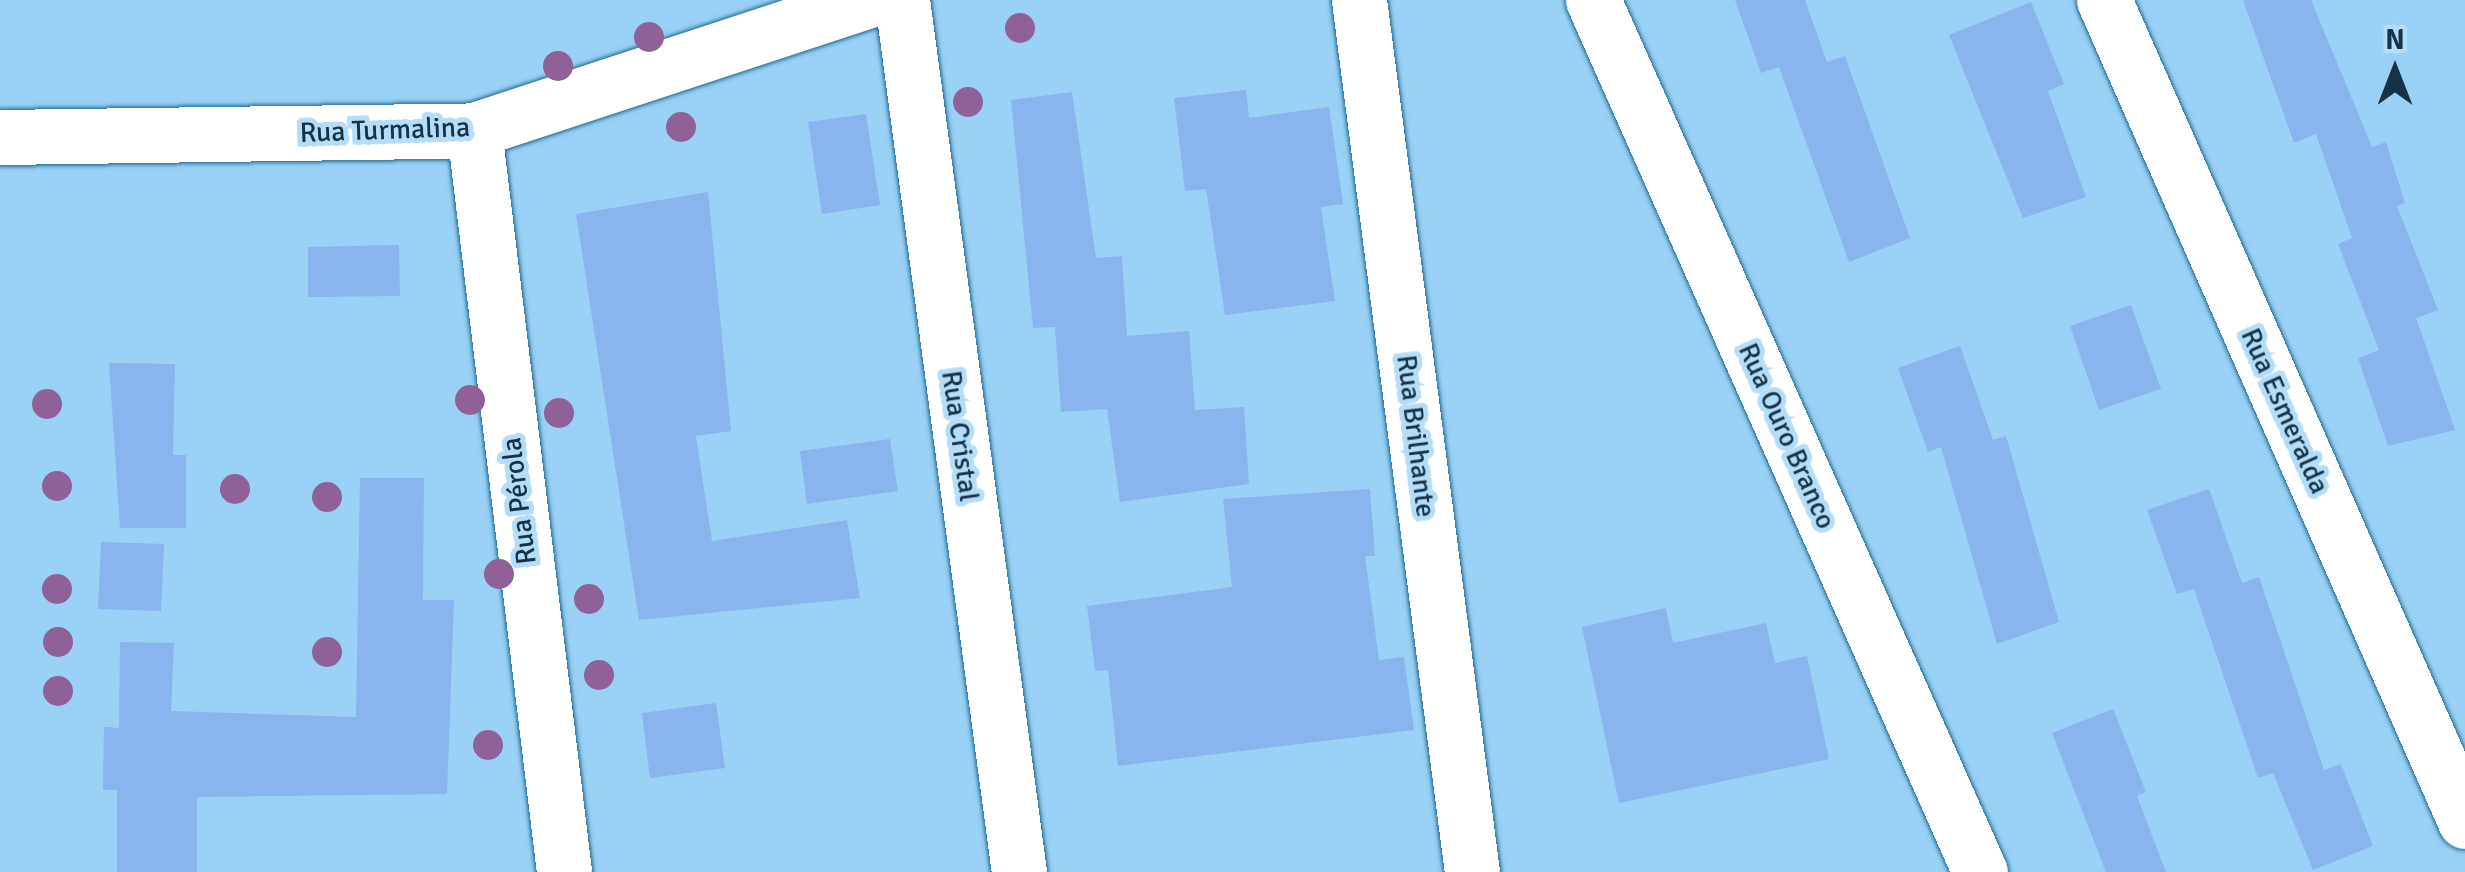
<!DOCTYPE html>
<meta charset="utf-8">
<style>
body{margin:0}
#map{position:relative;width:2465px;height:872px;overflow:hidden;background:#9ad1f6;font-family:Signika,sans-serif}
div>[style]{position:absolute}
.building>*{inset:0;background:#8ab4ee}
.roads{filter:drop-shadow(0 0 2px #1b6890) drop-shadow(0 0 2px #1b6890)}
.street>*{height:55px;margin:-27.5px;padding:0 27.5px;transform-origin:27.5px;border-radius:27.5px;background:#fff}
.trees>*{width:30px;height:30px;margin:-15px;border-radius:50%;background:#906098}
span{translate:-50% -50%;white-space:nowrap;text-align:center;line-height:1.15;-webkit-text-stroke:10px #b3ddf8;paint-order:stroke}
.street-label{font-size:28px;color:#153344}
.north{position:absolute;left:2345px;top:20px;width:100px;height:100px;-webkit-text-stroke:8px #b3ddf8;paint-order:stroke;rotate:0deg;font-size:28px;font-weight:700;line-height:40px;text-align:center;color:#153344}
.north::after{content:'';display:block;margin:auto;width:35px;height:45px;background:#153344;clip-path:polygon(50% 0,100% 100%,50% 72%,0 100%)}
</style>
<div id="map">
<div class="building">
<i style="clip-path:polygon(1735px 0,1805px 0,1827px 62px,1845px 56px,1910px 238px,1849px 262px,1779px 67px,1761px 73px)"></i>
<i style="clip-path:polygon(2243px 0,2311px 0,2372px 147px,2386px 142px,2405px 203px,2397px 206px,2438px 310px,2416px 318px,2455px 430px,2388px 446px,2358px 358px,2379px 350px,2338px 244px,2352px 238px,2316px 134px,2294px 143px)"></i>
<i style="clip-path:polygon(2031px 2px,2064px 84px,2048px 91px,2086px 197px,2023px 218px,1949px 35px)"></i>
<i style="clip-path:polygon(1246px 90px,1249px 118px,1329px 107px,1343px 204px,1321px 207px,1335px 301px,1225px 315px,1206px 189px,1185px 191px,1174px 98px)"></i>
<i style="clip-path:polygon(1072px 92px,1096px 258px,1122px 256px,1127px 336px,1189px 331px,1195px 410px,1244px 407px,1249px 484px,1120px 502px,1107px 409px,1061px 412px,1055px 327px,1033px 328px,1011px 100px)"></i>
<i style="clip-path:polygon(866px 114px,880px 205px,822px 214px,808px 122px)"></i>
<i style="clip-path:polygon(708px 192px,731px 431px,696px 436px,712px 541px,847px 520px,860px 598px,639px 620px,576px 214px)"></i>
<i style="clip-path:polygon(399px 245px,400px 296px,308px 297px,308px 247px)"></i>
<i style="clip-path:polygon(2131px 305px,2161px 389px,2099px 410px,2070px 326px)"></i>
<i style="clip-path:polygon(1960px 346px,1993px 440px,2006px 436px,2059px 622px,1997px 644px,1941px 447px,1928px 452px,1898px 368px)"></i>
<i style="clip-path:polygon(109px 363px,175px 364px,173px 455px,186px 455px,186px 528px,120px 528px)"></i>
<i style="clip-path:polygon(890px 439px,898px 491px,807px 504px,800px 451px)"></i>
<i style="clip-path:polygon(360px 478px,424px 478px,423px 600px,454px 600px,447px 794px,197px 797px,197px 872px,117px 872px,117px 790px,103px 790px,104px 727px,119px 728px,120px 642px,174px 643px,171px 711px,356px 717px)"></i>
<i style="clip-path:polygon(1370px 489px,1375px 556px,1365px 556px,1379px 660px,1404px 657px,1414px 730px,1118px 766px,1108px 670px,1095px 671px,1087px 606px,1232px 587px,1223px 499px)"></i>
<i style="clip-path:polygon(2209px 489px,2242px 583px,2259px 577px,2324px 770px,2341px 764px,2373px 846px,2313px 870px,2273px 773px,2258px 778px,2194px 589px,2177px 594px,2147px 510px)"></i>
<i style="clip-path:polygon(101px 542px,164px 544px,161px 611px,98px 609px)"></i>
<i style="clip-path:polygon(1666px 608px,1673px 643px,1766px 623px,1775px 663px,1807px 656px,1829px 759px,1619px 803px,1582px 627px)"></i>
<i style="clip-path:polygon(716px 703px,725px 768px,650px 778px,642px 713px)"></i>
<i style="clip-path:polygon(2113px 709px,2146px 792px,2137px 796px,2166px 872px,2106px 872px,2052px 733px)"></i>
</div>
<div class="roads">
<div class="street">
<i style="left:902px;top:0;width:880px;rotate:82.36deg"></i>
<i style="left:1359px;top:0;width:879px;rotate:82.62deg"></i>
<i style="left:1593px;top:0;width:954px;rotate:66.07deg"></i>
<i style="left:2104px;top:0;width:897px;rotate:66.26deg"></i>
<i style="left:474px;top:130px;width:747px;rotate:83.08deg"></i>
<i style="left:0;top:137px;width:474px;rotate:-0.8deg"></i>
<i style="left:474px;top:130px;width:417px;rotate:-18.2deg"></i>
</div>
</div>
<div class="trees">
<i style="left:1020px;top:28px"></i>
<i style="left:649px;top:37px"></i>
<i style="left:558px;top:66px"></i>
<i style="left:968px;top:102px"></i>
<i style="left:681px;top:127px"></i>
<i style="left:470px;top:400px"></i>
<i style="left:47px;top:404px"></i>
<i style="left:559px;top:413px"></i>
<i style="left:57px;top:486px"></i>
<i style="left:235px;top:489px"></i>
<i style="left:327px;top:497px"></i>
<i style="left:499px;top:574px"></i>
<i style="left:57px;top:589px"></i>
<i style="left:589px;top:599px"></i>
<i style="left:58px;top:642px"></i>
<i style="left:327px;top:652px"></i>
<i style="left:599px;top:675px"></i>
<i style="left:58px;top:691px"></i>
<i style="left:488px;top:745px"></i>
</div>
<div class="street-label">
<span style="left:385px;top:130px;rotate:-2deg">Rua Turmalina</span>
<span style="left:2285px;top:411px;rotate:66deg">Rua Esmeralda</span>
<span style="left:960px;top:436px;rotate:82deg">Rua Cristal</span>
<span style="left:1416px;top:436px;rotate:83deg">Rua Brilhante</span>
<span style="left:1787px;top:436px;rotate:66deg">Rua Ouro Branco</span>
<span style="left:519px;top:501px;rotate:-97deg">Rua Pérola</span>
</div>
<div class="north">N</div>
</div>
